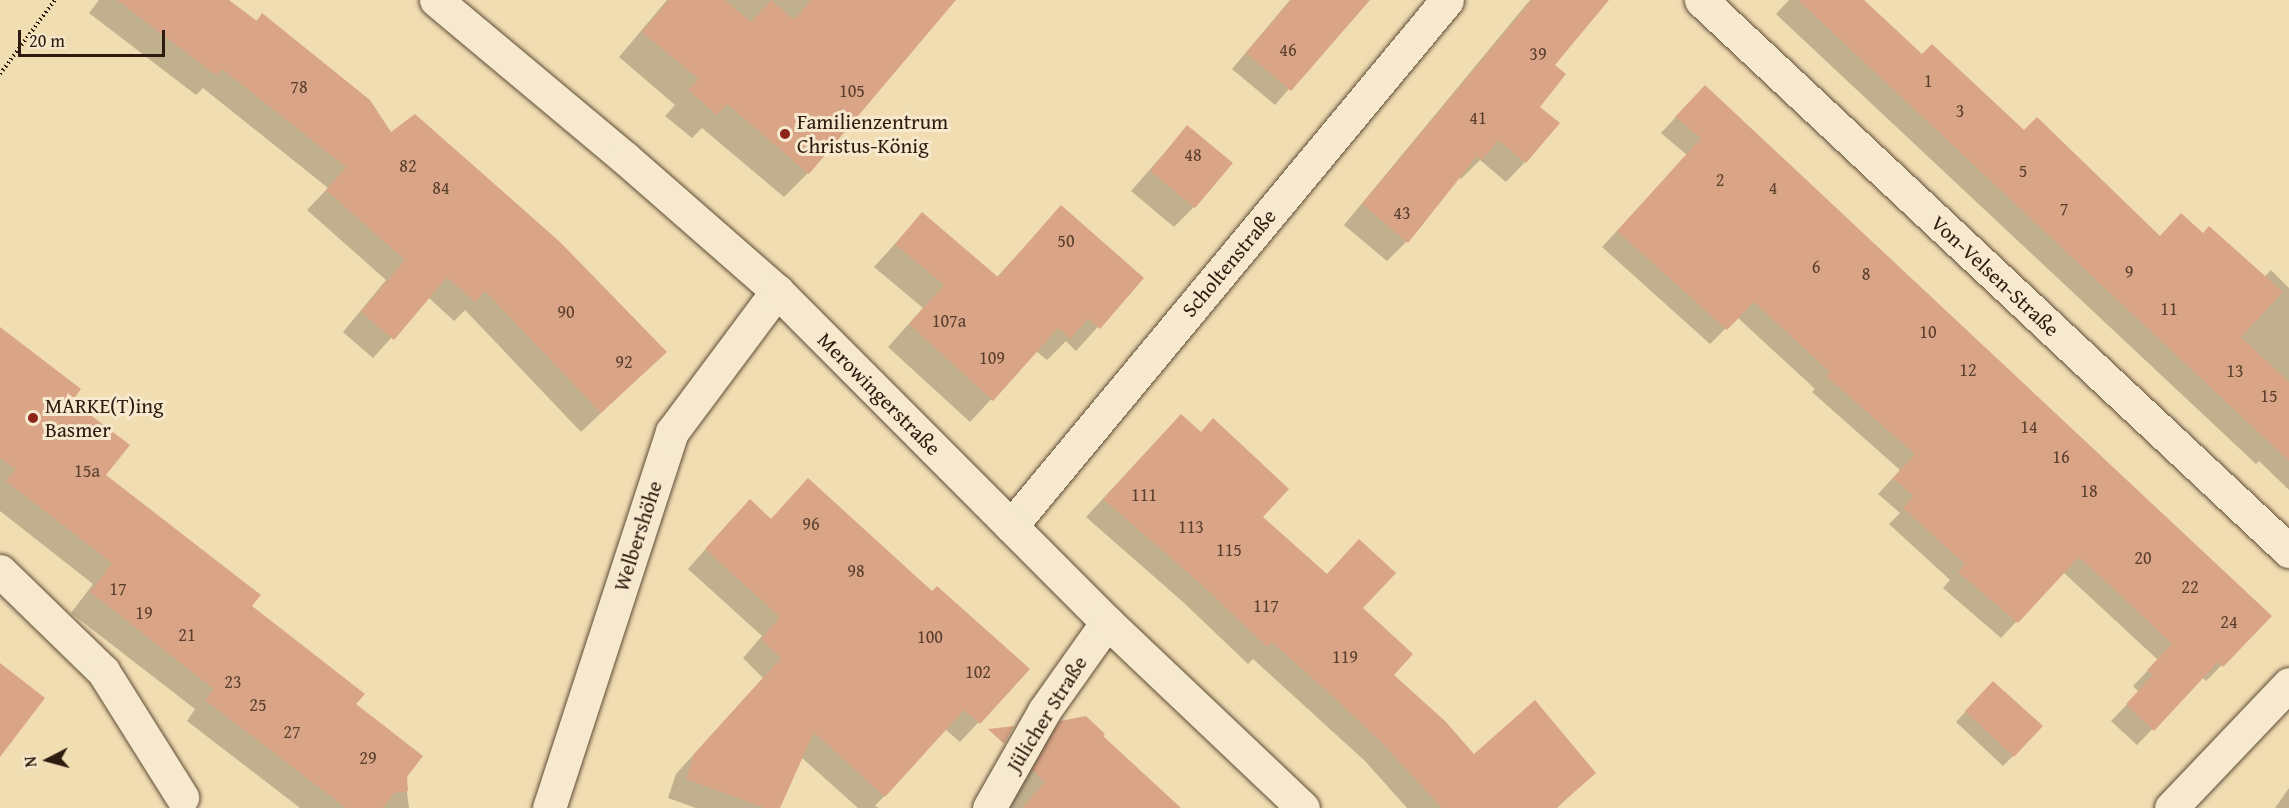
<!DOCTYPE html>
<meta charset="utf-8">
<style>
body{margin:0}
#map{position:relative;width:2289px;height:808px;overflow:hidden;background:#f1ddb2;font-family:"Gentium Book Plus",serif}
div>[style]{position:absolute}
.shadow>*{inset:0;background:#0003}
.building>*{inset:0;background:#daa586}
.path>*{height:4px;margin-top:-2px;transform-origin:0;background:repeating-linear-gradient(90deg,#2e1b10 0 1.5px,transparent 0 4.5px)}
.roads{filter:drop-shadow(0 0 2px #5f4c38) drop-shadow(0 0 2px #5f4c38)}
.street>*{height:33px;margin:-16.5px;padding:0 16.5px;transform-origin:16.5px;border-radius:16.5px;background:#f6e9cd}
.secondary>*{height:33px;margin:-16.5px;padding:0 16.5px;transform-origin:16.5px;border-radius:16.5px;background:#f6e9cd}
.dots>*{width:16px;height:16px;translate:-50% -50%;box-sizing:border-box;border:3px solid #f6e9cd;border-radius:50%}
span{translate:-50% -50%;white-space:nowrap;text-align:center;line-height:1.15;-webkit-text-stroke:6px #f6e9cd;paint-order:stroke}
.number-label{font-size:18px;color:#593e2e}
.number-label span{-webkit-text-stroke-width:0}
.poi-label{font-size:21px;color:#2e1b10}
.left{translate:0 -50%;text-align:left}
.street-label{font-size:21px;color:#2e1b10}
.north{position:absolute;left:18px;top:730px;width:60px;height:60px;-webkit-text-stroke:4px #f6e9cd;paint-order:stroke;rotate:264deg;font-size:16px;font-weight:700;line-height:24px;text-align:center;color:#2e1b10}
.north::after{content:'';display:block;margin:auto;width:21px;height:27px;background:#2e1b10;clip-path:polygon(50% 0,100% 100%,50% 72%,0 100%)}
.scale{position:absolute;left:18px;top:30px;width:147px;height:27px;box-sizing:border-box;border:3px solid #2e1b10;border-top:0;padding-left:8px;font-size:18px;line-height:21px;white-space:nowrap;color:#2e1b10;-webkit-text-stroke:4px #f6e9cd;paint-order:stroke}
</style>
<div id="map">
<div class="shadow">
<i style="clip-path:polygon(99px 0,227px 0,255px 22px,262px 15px,645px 371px,581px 432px,465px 310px,454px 321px,428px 297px,373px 358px,343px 332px,386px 280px,307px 210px,328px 188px,203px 88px,196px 95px,89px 13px)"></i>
<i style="clip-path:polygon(667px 0,949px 0,808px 173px,784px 197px,702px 128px,692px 138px,665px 116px,675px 105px,619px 57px)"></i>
<i style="clip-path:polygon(1290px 0,1366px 0,1275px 105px,1232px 69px)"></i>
<i style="clip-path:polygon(1530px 0,1607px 0,1553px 65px,1538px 107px,1525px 162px,1506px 182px,1480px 160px,1461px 179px,1459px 177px,1406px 242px,1387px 261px,1344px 225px)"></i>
<i style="clip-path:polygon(1789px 0,1862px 0,1922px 56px,2159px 237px,2202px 235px,2264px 277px,2271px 270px,2289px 288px,2289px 490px,2259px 461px,2256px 464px,1776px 14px)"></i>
<i style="clip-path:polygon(1690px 102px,2270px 616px,2206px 681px,2202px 677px,2137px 745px,2111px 721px,2139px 692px,2133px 686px,2158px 660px,2063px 572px,2001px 638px,1943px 588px,1950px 580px,1889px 524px,1900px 513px,1878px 494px,1900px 470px,1812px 392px,1815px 389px,1737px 317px,1710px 344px,1602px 247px,1687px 155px,1661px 133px)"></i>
<i style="clip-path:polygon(1187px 127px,1194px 207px,1174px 227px,1131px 191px)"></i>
<i style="clip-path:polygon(1061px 207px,1142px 278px,1076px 351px,1066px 341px,1047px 360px,1036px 351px,970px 422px,888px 347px,923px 308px,874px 267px,922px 214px,996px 278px)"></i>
<i style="clip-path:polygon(0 328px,70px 401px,104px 475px,354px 704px,405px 777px,409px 808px,300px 808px,187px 721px,195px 709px,71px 613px,93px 584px,0 511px)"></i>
<i style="clip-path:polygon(1163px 434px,1261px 517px,1361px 608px,1392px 675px,1473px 756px,1594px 773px,1557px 808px,1407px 808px,1365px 761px,1253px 659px,1248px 664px,1183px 602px,1086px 517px)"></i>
<i style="clip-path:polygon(731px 520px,770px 520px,932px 593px,1028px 669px,960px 742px,945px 729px,875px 806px,879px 808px,858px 808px,801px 757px,778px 808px,696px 808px,668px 798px,676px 774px,763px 678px,743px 658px,762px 636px,688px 569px)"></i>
<i style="clip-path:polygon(1983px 693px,2013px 756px,2003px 766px,1956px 722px)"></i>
<i style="clip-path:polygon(1061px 722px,1101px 737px,1179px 808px,1010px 808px,1015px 797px,1011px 793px,1038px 745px)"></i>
<i style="clip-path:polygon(2289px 788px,2289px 808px,2275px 808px)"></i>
</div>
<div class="building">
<i style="clip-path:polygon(117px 0,229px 0,257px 21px,262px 13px,370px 100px,391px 132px,415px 114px,560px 242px,667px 352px,601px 413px,485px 291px,475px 302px,447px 277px,394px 340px,361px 312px,405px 260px,326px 190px,346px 167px,222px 69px,217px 76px)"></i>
<i style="clip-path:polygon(669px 0,725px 0,751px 22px,771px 0,794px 20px,811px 0,956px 0,809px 174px,727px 104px,717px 115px,688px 90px,699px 79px,642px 32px)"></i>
<i style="clip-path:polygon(1291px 0,1370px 0,1291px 91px,1246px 53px)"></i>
<i style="clip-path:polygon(1532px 0,1609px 0,1555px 65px,1566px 74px,1540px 107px,1560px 123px,1526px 163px,1498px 140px,1482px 160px,1477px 156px,1408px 243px,1362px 204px)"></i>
<i style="clip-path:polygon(1798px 0,1864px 0,1922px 54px,1932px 44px,2024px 130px,2037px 117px,2160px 236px,2181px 213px,2203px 233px,2209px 226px,2283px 292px,2241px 337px,2289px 382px,2289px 461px)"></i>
<i style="clip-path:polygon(1705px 85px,2272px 616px,2223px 667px,2218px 662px,2154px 731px,2126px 704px,2153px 675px,2147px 670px,2172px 644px,2115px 590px,2079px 557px,2018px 623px,1958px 572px,1965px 564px,1903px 508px,1914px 496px,1893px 478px,1915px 454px,1826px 376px,1830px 372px,1754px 302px,1727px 330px,1617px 231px,1701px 138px,1675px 117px)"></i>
<i style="clip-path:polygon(1187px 125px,1233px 163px,1195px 208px,1150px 171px)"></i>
<i style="clip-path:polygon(1061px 205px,1144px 278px,1100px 329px,1088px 319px,1070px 339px,1058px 328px,993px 401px,909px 324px,944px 285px,895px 244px,922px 212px,998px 277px)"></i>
<i style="clip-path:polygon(0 327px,81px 389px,72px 401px,130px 445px,106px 475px,261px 595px,252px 606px,365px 694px,356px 704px,423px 756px,407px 777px,408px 791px,394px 793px,383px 808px,346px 808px,205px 700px,214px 689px,90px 592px,112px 563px,6px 481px,16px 469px,0 458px)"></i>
<i style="clip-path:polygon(1181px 414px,1201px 432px,1213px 418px,1289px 489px,1263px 517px,1327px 574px,1359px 539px,1396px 573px,1363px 608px,1413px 654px,1394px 675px,1445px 721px,1474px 754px,1535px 700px,1596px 773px,1556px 808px,1442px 808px,1382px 743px,1340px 703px,1272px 642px,1267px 647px,1201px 584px,1103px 499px)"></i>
<i style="clip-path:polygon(808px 478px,932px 591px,937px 586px,1030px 669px,980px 724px,964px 710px,885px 797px,814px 732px,780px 808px,765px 808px,686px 779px,694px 754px,781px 658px,761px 639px,780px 617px,705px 549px,750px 499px,771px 519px)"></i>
<i style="clip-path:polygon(0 663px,45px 698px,0 757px)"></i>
<i style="clip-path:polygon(1993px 681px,2043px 726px,2014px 757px,1965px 711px)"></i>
<i style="clip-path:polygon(1086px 716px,1105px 734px,1103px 736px,1181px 808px,1022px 808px,1045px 782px,1032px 770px,1060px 721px)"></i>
<i style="clip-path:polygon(1014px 726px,1004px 744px,988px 729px)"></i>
</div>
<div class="path">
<i style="left:0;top:74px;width:92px;rotate:-53.4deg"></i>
</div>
<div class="roads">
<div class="street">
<i style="left:1701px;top:0;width:806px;rotate:43.14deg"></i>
<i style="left:1011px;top:526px;width:683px;rotate:-50.34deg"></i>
<i style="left:0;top:571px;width:144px;rotate:44.2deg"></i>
<i style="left:103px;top:671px;width:149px;rotate:57.9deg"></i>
<i style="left:549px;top:808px;width:396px;rotate:-71.9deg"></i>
<i style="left:672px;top:432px;width:176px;rotate:-53.3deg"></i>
<i style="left:989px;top:808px;width:112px;rotate:-60.4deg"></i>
<i style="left:1044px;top:711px;width:109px;rotate:-54.7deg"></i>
<i style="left:2171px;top:808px;width:171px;rotate:-46.4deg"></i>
</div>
<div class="secondary">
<i style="left:436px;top:0;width:246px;rotate:39.9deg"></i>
<i style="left:625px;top:158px;width:202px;rotate:41.2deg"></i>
<i style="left:777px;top:291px;width:467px;rotate:45.1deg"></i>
<i style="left:1107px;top:622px;width:270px;rotate:43.5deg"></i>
</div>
</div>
<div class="dots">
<i style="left:785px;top:134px;background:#8f2418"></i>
<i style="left:33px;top:418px;background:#8f2418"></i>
</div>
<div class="number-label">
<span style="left:1288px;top:50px">46</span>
<span style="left:1538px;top:54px">39</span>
<span style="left:1928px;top:81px">1</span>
<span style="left:299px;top:87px">78</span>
<span style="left:852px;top:91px">105</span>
<span style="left:1960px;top:111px">3</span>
<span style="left:1478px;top:118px">41</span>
<span style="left:1193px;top:155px">48</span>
<span style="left:408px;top:166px">82</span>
<span style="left:2023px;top:171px">5</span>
<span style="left:1720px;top:180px">2</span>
<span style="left:441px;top:188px">84</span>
<span style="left:1773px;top:188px">4</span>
<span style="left:2064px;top:209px">7</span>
<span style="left:1402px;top:213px">43</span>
<span style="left:1066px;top:241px">50</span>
<span style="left:1816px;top:267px">6</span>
<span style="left:2129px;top:272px">9</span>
<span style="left:1866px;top:274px">8</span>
<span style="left:2169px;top:309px">11</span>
<span style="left:566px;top:312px">90</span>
<span style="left:949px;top:321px">107a</span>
<span style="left:1928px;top:332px">10</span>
<span style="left:992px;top:358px">109</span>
<span style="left:624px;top:362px">92</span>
<span style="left:1968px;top:370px">12</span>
<span style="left:2235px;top:371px">13</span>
<span style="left:2269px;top:396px">15</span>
<span style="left:2029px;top:427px">14</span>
<span style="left:2061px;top:457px">16</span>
<span style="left:87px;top:471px">15a</span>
<span style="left:2089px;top:491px">18</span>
<span style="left:1144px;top:495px">111</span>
<span style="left:811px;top:524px">96</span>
<span style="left:1191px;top:527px">113</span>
<span style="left:1229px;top:550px">115</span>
<span style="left:2143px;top:558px">20</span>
<span style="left:856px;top:571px">98</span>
<span style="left:2190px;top:587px">22</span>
<span style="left:118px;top:589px">17</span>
<span style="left:1266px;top:606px">117</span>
<span style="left:144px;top:613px">19</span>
<span style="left:2229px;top:622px">24</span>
<span style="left:187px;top:635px">21</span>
<span style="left:930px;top:637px">100</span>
<span style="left:1345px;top:657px">119</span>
<span style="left:978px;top:672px">102</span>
<span style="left:233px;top:682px">23</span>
<span style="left:258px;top:705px">25</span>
<span style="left:292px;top:732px">27</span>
<span style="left:368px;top:758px">29</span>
</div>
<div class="poi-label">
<span class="left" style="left:797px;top:134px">Familienzentrum<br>Christus-König</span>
<span class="left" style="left:45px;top:418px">MARKE(T)ing<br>Basmer</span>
</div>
<div class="street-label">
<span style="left:1229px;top:263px;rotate:-50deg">Scholtenstraße</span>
<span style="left:1995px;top:276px;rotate:43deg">Von-Velsen-Straße</span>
<span style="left:879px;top:394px;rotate:45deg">Merowingerstraße</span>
<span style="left:638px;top:536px;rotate:-72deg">Welbershöhe</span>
<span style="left:1047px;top:714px;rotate:-58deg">Jülicher Straße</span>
</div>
<div class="north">N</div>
<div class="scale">20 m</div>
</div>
